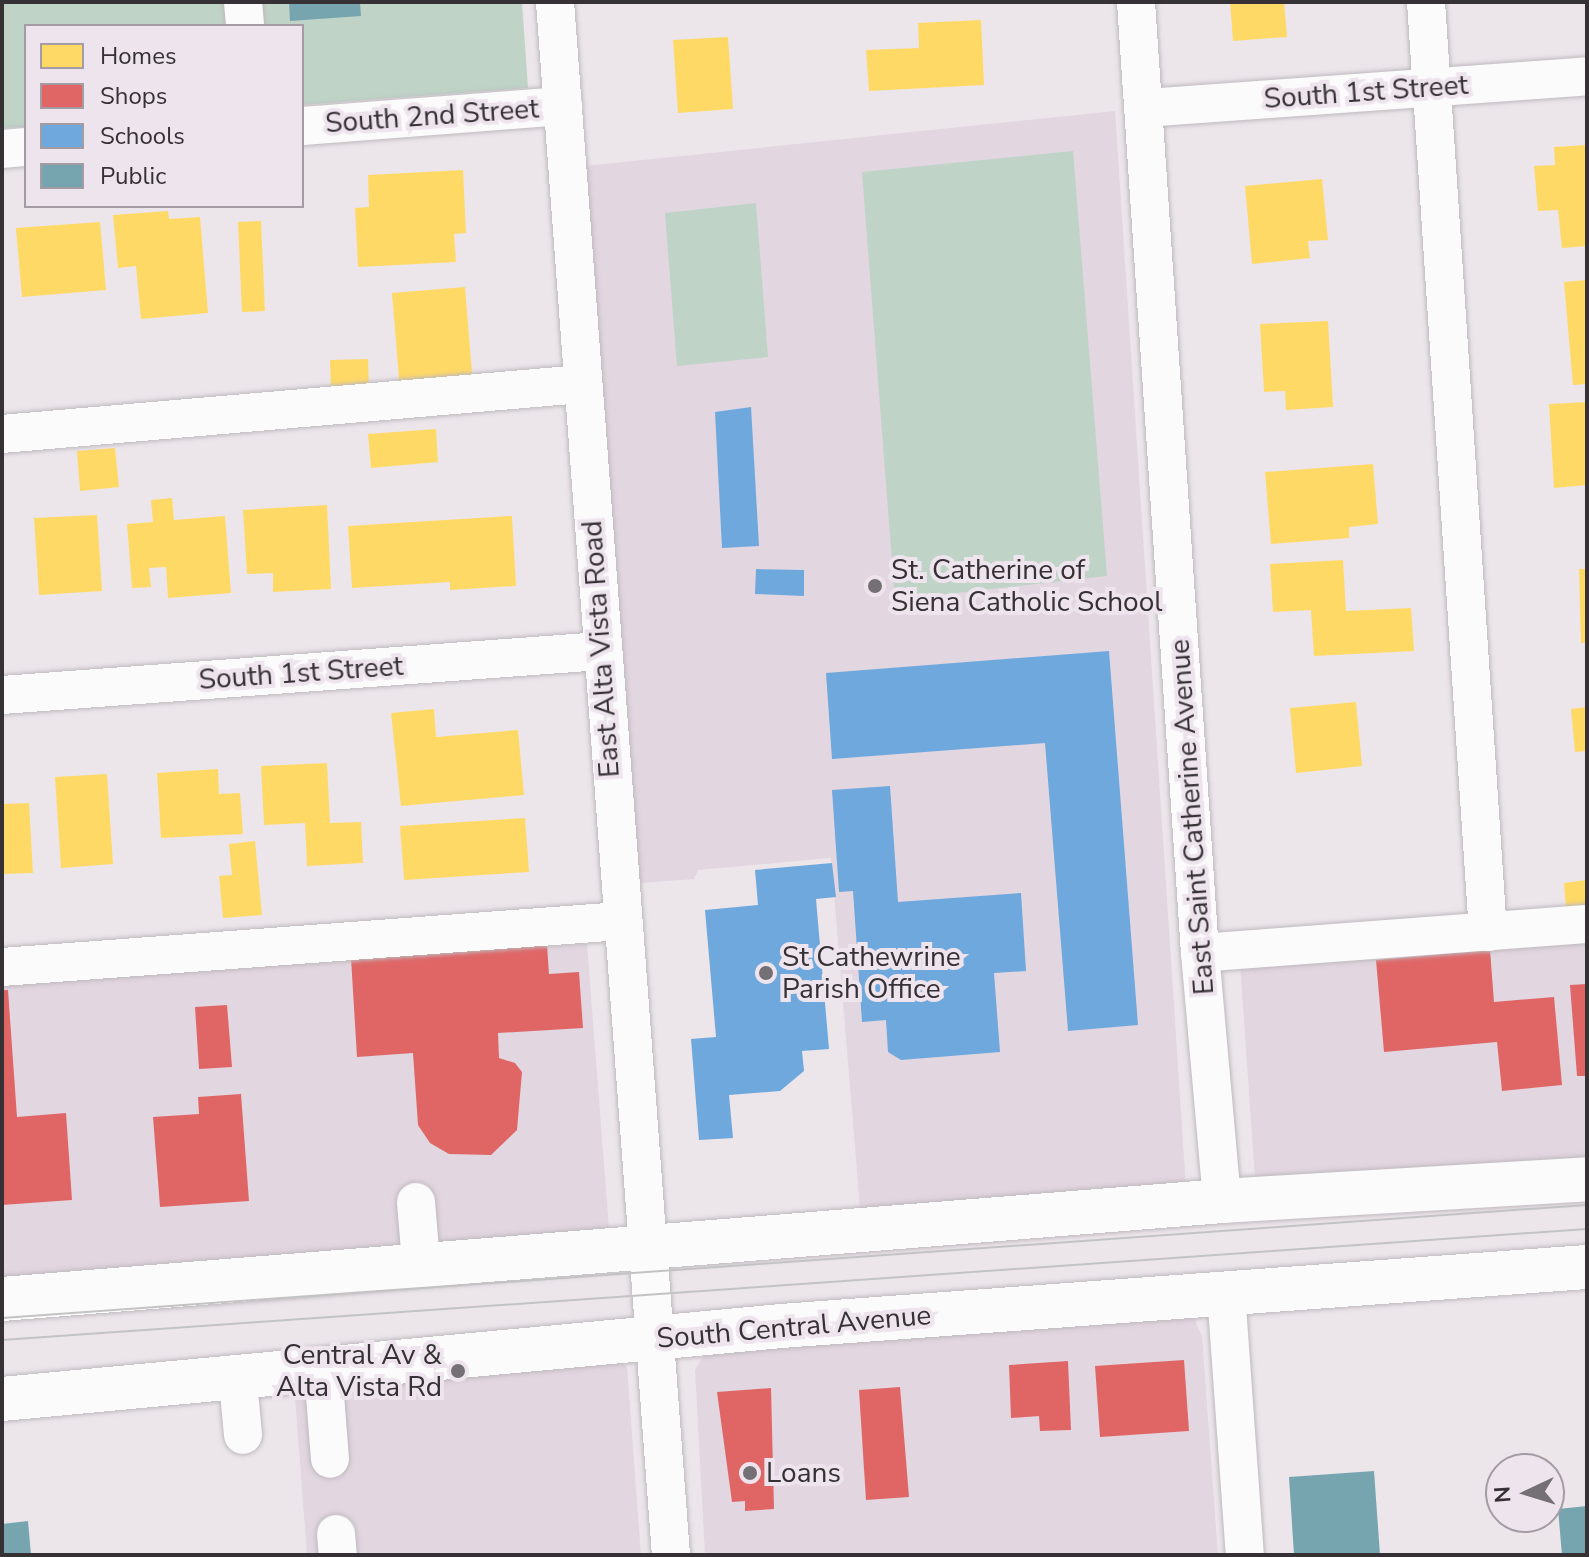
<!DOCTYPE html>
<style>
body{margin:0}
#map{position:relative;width:1589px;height:1557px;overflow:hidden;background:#ece6eb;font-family:"Nunito Sans",sans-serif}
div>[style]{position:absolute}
.built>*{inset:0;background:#e2d6e1}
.green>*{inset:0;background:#bfd3c7}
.homes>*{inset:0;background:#ffd966}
.shops>*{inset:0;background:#e06666}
.schools>*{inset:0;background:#6fa8dc}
.public>*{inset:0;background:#76a5af}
.roads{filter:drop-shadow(0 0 2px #beb9bd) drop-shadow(0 0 2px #beb9bd)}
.minor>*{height:38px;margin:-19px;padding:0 19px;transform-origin:19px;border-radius:19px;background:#fcfbfc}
.major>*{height:44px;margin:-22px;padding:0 22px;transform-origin:22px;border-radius:22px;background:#fcfbfc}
.tram>*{height:2px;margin:-1px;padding:0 1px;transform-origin:1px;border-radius:1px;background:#c4c3c4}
.dots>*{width:22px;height:22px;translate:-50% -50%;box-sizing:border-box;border:4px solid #eee4ed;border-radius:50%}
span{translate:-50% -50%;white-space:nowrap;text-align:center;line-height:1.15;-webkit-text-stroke:8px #eee4ed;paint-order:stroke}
.street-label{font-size:28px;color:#353135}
.poi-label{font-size:28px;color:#353135}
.left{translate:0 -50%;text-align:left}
.right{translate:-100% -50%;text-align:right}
.frame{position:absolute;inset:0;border:4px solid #353135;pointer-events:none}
.legend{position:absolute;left:24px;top:24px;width:280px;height:184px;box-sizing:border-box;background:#eee4ed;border:2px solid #a49ca3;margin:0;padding:10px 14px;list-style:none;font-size:24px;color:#353135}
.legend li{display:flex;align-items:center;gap:16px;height:40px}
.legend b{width:40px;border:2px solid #a49ca3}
.north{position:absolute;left:1485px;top:1453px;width:80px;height:80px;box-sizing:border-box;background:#eee4ed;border:2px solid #a49ca3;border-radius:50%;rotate:266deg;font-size:22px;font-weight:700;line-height:32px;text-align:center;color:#353135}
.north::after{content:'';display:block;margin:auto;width:28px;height:36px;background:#757075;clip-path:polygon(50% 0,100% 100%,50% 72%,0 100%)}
</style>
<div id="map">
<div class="built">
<i style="clip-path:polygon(1115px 111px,1186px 1188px,862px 1232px,831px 858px,698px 870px,694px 879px,626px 884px,575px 167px)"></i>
<i style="clip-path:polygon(1587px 941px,1587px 1178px,1255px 1179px,1240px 963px)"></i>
<i style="clip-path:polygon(587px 944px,609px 1229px,2px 1289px,2px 982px)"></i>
<i style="clip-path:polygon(1192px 1314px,1202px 1336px,1218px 1555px,705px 1555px,695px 1370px,711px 1344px)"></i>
<i style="clip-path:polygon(619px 1358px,627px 1368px,641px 1555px,307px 1555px,293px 1371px)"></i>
</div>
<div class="green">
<i style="clip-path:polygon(2px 2px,522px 2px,528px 88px,302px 105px,302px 26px,26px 26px,26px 127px,2px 128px)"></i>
<i style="clip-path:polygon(1073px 151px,1107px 576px,895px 600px,862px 172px)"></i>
<i style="clip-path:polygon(756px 203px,768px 357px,677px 366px,665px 213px)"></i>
</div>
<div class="homes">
<i style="clip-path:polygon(1230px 2px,1284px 2px,1287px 37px,1233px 41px)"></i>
<i style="clip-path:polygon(981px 20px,984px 85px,869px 91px,866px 50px,919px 48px,918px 23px)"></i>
<i style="clip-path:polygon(728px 37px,733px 109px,678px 113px,673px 40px)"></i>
<i style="clip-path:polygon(1587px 145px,1587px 246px,1562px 248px,1558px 210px,1538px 211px,1534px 166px,1555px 165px,1554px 147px)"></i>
<i style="clip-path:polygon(463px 170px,466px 233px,454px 234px,456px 262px,358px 267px,355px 208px,369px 207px,368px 175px)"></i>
<i style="clip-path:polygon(1322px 179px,1328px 240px,1308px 241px,1310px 258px,1252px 264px,1245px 186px)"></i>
<i style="clip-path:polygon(168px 211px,169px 219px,200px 217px,208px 313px,141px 319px,136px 266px,118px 268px,113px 215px)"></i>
<i style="clip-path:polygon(261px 221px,265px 311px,242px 312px,238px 222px)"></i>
<i style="clip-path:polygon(100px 222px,106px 290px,22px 297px,16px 228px)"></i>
<i style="clip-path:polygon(1587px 280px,1587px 384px,1573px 385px,1564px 282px)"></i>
<i style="clip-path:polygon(465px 287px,473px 386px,400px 391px,392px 293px)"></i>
<i style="clip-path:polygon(1328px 321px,1333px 407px,1286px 410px,1285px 391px,1264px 392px,1260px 324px)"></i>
<i style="clip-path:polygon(368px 359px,369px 389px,331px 390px,330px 360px)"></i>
<i style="clip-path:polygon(1587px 402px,1587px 485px,1554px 488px,1549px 404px)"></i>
<i style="clip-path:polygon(436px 429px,438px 462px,371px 468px,368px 434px)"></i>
<i style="clip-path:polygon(115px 448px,119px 487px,80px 491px,77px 451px)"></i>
<i style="clip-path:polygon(1373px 464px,1378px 524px,1349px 527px,1349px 538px,1271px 544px,1265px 472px)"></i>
<i style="clip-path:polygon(172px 498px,174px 520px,225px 516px,231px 593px,168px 598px,166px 567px,149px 568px,151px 587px,132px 588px,127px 524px,153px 522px,151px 500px)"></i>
<i style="clip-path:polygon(327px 505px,331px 589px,273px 592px,273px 573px,247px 574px,243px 510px)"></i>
<i style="clip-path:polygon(97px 515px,102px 591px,39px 595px,34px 518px)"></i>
<i style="clip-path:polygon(512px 516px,516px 586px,450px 590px,450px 582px,352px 588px,348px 526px)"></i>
<i style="clip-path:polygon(1343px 560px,1346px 611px,1411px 608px,1414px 651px,1314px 656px,1311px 610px,1273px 612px,1270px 564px)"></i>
<i style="clip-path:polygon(1579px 569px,1587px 569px,1587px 643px,1581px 643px)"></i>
<i style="clip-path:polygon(1356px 702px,1362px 766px,1296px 773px,1290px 708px)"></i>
<i style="clip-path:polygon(1587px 707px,1587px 751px,1575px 752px,1571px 709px)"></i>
<i style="clip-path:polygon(434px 709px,436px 737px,518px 730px,524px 795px,401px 806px,391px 713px)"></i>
<i style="clip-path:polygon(327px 763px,330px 823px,361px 822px,363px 863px,307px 866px,305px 823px,264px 825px,261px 766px)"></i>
<i style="clip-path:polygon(218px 769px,219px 794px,240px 793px,243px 834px,161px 838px,157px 773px)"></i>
<i style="clip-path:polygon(107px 774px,113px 864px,61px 868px,55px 777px)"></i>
<i style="clip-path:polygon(29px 803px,33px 873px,2px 874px,2px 804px)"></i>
<i style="clip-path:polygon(525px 818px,529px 872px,404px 880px,400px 826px)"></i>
<i style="clip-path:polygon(255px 841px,262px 915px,223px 918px,219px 876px,232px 875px,229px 844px)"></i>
<i style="clip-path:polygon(1587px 880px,1587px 906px,1566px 909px,1564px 883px)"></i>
</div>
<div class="shops">
<i style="clip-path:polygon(547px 945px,549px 974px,579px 972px,583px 1028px,498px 1033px,499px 1058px,515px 1063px,522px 1072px,517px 1130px,491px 1155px,449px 1154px,430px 1143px,418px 1125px,413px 1053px,357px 1057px,351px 958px)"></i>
<i style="clip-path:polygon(1490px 950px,1494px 1002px,1554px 997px,1562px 1085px,1502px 1091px,1497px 1042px,1384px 1052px,1376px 960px)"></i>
<i style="clip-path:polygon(1587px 984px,1587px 1076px,1577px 1076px,1570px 985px)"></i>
<i style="clip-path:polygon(2px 990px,8px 990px,17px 1117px,66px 1113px,72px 1200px,2px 1205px)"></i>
<i style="clip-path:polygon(227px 1005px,232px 1067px,199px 1069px,195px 1007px)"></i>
<i style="clip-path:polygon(241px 1094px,249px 1201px,160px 1207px,153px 1117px,199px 1114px,198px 1097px)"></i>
<i style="clip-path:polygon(1184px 1360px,1189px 1431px,1100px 1437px,1095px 1366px)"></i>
<i style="clip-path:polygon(1068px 1361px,1071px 1430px,1040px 1431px,1039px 1416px,1011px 1418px,1009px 1365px)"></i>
<i style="clip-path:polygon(900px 1387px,909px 1497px,866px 1500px,859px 1390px)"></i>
<i style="clip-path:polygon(771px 1388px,774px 1509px,745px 1511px,745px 1501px,732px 1502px,717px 1392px)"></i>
</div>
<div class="schools">
<i style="clip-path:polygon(751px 407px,759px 546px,722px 548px,715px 412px)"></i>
<i style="clip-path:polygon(756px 569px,804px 570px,804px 596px,755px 594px)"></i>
<i style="clip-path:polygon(1109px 651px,1138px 1025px,1068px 1031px,1045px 743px,832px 759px,826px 673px)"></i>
<i style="clip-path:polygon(890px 786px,898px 902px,1021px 893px,1026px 971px,994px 973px,1000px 1052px,901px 1060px,888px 1052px,886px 1020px,862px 1022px,853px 891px,839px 892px,832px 790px)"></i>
<i style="clip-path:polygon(832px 863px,836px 897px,816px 899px,829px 1049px,802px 1051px,804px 1071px,780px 1091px,729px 1095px,733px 1138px,699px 1140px,691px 1039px,716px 1037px,705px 910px,758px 905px,755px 870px)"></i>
</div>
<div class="public">
<i style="clip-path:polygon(289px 2px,360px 2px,361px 16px,290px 21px)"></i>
<i style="clip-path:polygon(1374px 1471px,1380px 1555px,1294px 1555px,1289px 1477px)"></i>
<i style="clip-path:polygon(1587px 1506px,1587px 1555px,1562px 1555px,1558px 1509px)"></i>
<i style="clip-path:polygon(28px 1521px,31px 1555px,2px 1555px,2px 1524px)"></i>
</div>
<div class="roads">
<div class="minor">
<i style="left:243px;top:2px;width:24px;rotate:85deg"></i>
<i style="left:555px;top:2px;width:1557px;rotate:85.73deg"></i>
<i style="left:1136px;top:2px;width:953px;rotate:86.15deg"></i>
<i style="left:1200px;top:953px;width:249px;rotate:84.9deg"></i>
<i style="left:1426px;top:2px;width:932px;rotate:86.19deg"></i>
<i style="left:1145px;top:108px;width:443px;rotate:-4.1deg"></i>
<i style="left:302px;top:126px;width:262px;rotate:-4.4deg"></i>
<i style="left:2px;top:149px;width:24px;rotate:-5deg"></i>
<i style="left:2px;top:434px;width:582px;rotate:-4.93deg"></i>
<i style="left:2px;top:695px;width:601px;rotate:-4.2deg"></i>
<i style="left:1200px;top:953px;width:388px;rotate:-4.3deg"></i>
<i style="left:2px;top:967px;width:621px;rotate:-4.25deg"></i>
<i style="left:416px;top:1202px;width:61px;rotate:85.3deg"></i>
<i style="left:1226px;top:1292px;width:264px;rotate:85.9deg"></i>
<i style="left:323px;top:1370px;width:89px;rotate:85.5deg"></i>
<i style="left:238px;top:1381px;width:54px;rotate:84.7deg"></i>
<i style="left:336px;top:1534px;width:21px;rotate:85deg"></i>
</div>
<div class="major">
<i style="left:2px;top:1299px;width:1224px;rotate:-4.59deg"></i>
<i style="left:1222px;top:1201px;width:366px;rotate:-3.4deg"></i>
<i style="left:2px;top:1399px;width:782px;rotate:-5.35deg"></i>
<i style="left:781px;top:1326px;width:808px;rotate:-4.19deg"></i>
</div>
</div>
<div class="tram">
<i style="left:2px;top:1318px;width:1589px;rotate:-4.08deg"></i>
<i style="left:2px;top:1340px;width:1589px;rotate:-4.01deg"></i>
</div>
<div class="dots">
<i style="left:875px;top:586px;background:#757075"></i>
<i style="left:766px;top:973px;background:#757075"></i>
<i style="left:458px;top:1371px;background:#757075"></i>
<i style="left:750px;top:1473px;background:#757075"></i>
</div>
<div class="street-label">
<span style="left:1366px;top:92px;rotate:-4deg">South 1st Street</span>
<span style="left:432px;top:116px;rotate:-4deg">South 2nd Street</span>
<span style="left:601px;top:649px;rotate:-94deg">East Alta Vista Road</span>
<span style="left:301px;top:673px;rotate:-4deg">South 1st Street</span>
<span style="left:1192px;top:817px;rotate:-94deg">East Saint Catherine Avenue</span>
<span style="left:794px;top:1327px;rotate:-5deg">South Central Avenue</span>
</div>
<div class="poi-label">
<span class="left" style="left:891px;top:586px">St. Catherine of<br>Siena Catholic School</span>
<span class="left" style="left:782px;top:973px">St Cathewrine<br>Parish Office</span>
<span class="right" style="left:442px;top:1371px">Central Av &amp;<br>Alta Vista Rd</span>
<span class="left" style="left:766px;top:1473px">Loans</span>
</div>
<div class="frame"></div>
<ul class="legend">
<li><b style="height:22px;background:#ffd966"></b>Homes</li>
<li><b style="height:22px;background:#e06666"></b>Shops</li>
<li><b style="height:22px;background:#6fa8dc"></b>Schools</li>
<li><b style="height:22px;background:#76a5af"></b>Public</li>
</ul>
<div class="north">N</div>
</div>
